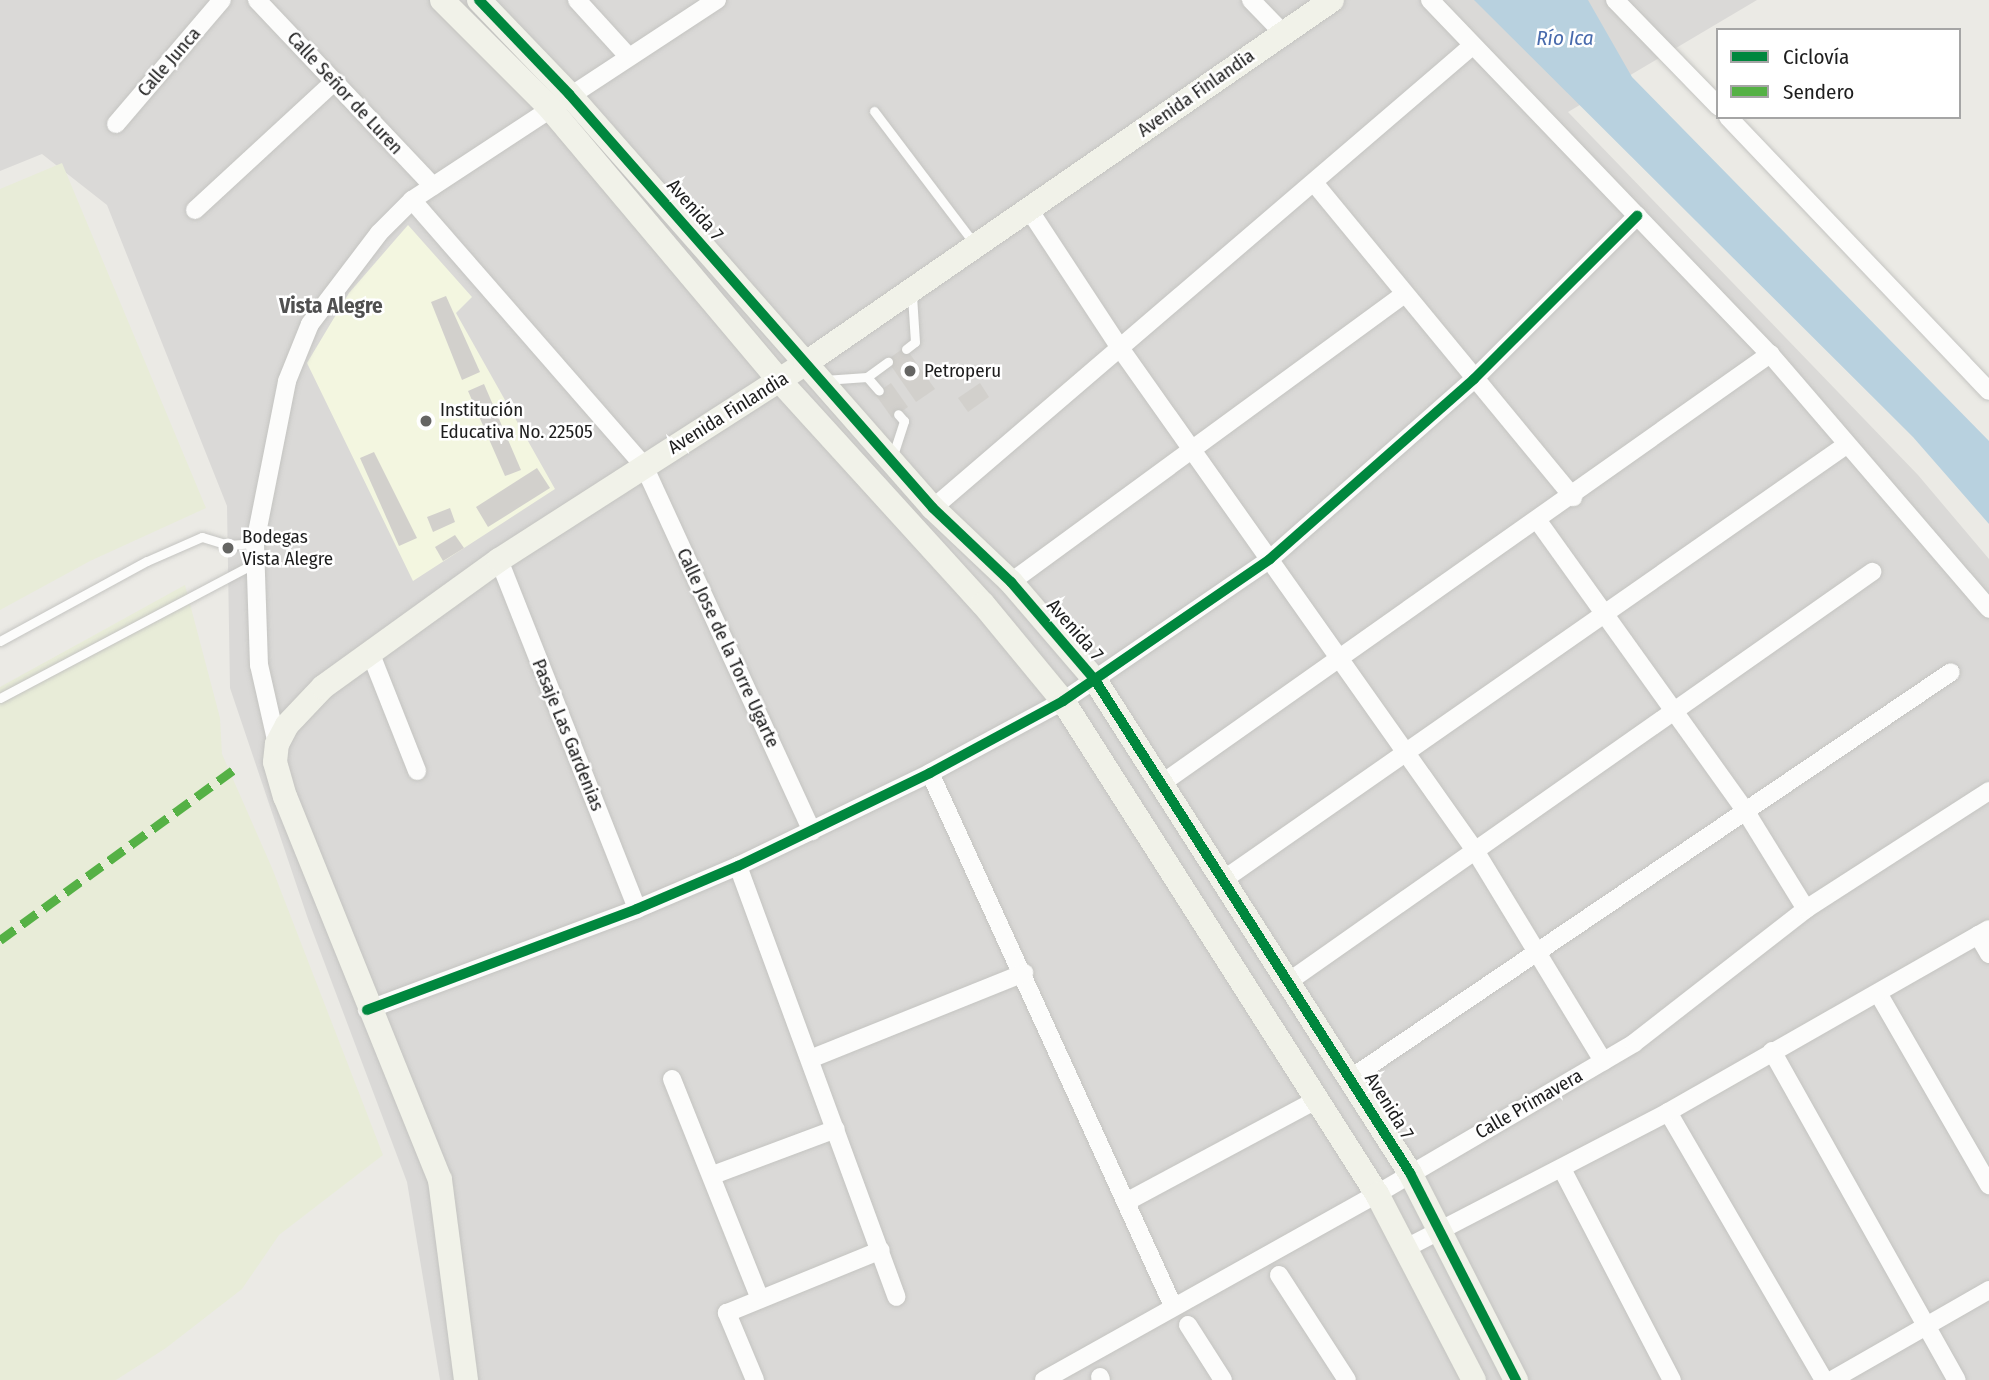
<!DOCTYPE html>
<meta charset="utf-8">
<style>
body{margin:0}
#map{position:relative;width:1989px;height:1380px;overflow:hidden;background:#ebeae5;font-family:"Fira Sans Condensed",sans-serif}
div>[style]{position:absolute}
.residential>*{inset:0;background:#dad9d7}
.education>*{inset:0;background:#f3f6e0}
.farmland>*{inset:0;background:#e8ecd8}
.water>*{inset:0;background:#b8d1df}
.building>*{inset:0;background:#d2d0cc}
.roads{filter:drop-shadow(0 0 2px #c4c4c1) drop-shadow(0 0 2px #c4c4c1)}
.lane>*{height:9px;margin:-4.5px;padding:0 4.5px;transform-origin:4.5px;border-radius:4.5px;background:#fcfcfb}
.street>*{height:18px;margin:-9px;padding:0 9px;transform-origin:9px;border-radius:9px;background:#fcfcfb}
.secondary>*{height:24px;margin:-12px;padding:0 12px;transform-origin:12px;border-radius:12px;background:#f1f2e9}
.quiet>*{height:9px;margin-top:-4.5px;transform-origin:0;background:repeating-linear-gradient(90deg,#55b145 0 18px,transparent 0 27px)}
.cycleway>*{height:10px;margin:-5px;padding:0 5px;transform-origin:5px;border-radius:5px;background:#00873e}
.dots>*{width:19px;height:19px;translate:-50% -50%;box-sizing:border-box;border:4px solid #fff;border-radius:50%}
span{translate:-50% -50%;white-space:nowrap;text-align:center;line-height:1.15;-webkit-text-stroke:5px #fff;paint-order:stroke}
.street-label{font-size:19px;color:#1d1d1d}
.poi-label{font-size:19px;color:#1d1d1d}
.left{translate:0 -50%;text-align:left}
.water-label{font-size:21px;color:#496bad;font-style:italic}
.neighbourhood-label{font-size:21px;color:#505050;font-weight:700}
.legend{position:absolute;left:1716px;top:28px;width:245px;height:91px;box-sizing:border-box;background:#fff;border:2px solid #a5a5a5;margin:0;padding:9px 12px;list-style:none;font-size:21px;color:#1d1d1d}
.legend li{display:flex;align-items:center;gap:14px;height:35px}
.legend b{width:35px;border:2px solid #a5a5a5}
</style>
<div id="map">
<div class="residential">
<i style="clip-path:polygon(0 0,1757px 0,1568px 112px,1918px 475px,1989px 559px,1989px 1380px,440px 1380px,407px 1182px,308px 919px,230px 688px,227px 506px,107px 205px,42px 154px,0 171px)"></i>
</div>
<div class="education">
<i style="clip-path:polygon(408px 225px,472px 297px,456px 313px,555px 489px,413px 581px,307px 363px,349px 293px)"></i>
</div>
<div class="farmland">
<i style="clip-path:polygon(62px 163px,206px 508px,90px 561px,0 610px,0 189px)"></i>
<i style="clip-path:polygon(185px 585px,220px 718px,222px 754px,272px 868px,383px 1155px,279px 1235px,242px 1289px,166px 1348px,116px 1380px,0 1380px,0 687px)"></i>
</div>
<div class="water">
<i style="clip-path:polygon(1474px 0,1588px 0,1632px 77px,1989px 441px,1989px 524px,1913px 437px)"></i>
</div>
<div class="building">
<i style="clip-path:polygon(446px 296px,480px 372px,462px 380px,431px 302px)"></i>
<i style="clip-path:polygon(905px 347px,935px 389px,916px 402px,887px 360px)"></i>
<i style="clip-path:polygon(891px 383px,908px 407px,892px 418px,875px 394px)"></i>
<i style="clip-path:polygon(980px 383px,989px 397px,968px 412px,958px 398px)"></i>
<i style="clip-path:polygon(484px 384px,521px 470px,505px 476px,468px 391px)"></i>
<i style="clip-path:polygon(374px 452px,417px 538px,399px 546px,360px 458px)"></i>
<i style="clip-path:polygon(537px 468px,550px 488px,488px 527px,476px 507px)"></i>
<i style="clip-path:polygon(450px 508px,455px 522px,433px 532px,427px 517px)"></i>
<i style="clip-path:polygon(455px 535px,464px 548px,443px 561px,435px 547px)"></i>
</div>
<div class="roads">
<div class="lane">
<i style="left:874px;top:111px;width:169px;rotate:52.9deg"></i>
<i style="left:906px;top:349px;width:11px;rotate:-38deg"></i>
<i style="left:915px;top:342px;width:47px;rotate:-93.7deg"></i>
<i style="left:867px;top:377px;width:26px;rotate:-36deg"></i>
<i style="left:824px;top:380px;width:43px;rotate:-4deg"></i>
<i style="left:867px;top:377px;width:18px;rotate:49deg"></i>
<i style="left:893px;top:455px;width:36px;rotate:-72deg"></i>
<i style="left:904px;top:421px;width:9px;rotate:-131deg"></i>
<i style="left:0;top:641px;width:167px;rotate:-28.6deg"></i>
<i style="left:147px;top:561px;width:60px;rotate:-23.6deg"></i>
<i style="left:202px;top:537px;width:27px;rotate:17deg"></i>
<i style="left:228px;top:545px;width:27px;rotate:-4deg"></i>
<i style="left:0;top:698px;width:289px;rotate:-27.9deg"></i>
</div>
<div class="street">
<i style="left:257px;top:0;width:256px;rotate:46.6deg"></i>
<i style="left:577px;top:0;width:76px;rotate:47.7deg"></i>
<i style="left:1251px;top:0;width:46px;rotate:45.9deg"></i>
<i style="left:1430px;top:0;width:491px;rotate:46.2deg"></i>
<i style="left:1770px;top:354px;width:336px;rotate:49.3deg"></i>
<i style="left:1615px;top:0;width:148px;rotate:45.8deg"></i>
<i style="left:1728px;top:117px;width:378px;rotate:46.4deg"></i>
<i style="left:116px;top:124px;width:163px;rotate:-49.5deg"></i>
<i style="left:1315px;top:184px;width:406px;rotate:50.5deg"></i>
<i style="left:412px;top:200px;width:353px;rotate:48.9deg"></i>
<i style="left:644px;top:466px;width:402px;rotate:65.3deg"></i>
<i style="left:195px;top:210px;width:190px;rotate:-42.7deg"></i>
<i style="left:1030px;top:211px;width:164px;rotate:56.7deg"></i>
<i style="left:1120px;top:348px;width:617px;rotate:54.76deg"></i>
<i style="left:1476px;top:852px;width:245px;rotate:58.7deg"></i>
<i style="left:933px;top:508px;width:710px;rotate:-40.6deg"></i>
<i style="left:1538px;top:521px;width:358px;rotate:54.4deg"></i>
<i style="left:1746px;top:812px;width:114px;rotate:58.3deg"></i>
<i style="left:499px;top:560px;width:375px;rotate:68.4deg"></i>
<i style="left:1011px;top:582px;width:488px;rotate:-36.2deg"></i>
<i style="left:370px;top:652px;width:128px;rotate:68.4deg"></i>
<i style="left:277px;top:744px;width:81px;rotate:-102.8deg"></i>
<i style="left:259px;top:665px;width:122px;rotate:-91.9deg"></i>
<i style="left:255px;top:543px;width:165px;rotate:-78.8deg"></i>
<i style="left:287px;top:381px;width:61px;rotate:-68deg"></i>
<i style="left:310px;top:324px;width:114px;rotate:-52.8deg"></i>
<i style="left:379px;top:233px;width:47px;rotate:-45deg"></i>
<i style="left:412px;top:200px;width:365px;rotate:-33.3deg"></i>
<i style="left:930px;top:773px;width:586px;rotate:65.49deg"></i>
<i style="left:1161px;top:784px;width:746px;rotate:-35.22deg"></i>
<i style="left:738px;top:866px;width:459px;rotate:69.8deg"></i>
<i style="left:1223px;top:880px;width:758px;rotate:-34.91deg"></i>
<i style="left:1978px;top:935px;width:22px;rotate:60deg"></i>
<i style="left:1288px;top:982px;width:714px;rotate:-35.07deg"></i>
<i style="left:1878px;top:993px;width:222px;rotate:60deg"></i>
<i style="left:367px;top:1010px;width:288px;rotate:-20.5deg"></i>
<i style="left:637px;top:909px;width:110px;rotate:-23.1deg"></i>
<i style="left:738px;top:866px;width:213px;rotate:-25.8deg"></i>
<i style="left:930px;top:773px;width:151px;rotate:-28.4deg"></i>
<i style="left:1063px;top:701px;width:251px;rotate:-34.4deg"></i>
<i style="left:1270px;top:559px;width:272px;rotate:-41.4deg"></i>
<i style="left:1474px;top:379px;width:231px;rotate:-45deg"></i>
<i style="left:1772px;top:1051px;width:377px;rotate:60.7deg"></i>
<i style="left:810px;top:1059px;width:231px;rotate:-21.9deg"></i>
<i style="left:1351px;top:1078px;width:724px;rotate:-34.08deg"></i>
<i style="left:672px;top:1079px;width:235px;rotate:68.2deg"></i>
<i style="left:1668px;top:1112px;width:310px;rotate:59.8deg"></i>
<i style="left:1562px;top:1169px;width:238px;rotate:62.5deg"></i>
<i style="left:713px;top:1175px;width:131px;rotate:-20.5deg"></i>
<i style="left:1126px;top:1202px;width:216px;rotate:-28.2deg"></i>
<i style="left:1408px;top:1247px;width:293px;rotate:-27.4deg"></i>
<i style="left:1668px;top:1112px;width:369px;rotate:-29.7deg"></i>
<i style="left:1279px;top:1275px;width:125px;rotate:57.1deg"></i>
<i style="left:1188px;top:1325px;width:65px;rotate:57.5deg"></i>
<i style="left:1100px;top:1377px;width:3px;rotate:72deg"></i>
<i style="left:755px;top:1380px;width:73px;rotate:-112.7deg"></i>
<i style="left:727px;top:1313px;width:166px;rotate:-22.2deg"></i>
<i style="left:1044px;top:1380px;width:381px;rotate:-29.2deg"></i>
<i style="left:1377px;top:1194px;width:298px;rotate:-30.4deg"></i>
<i style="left:1634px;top:1043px;width:218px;rotate:-37.9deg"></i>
<i style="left:1806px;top:909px;width:218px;rotate:-32.8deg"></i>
<i style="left:1832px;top:1380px;width:181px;rotate:-29.8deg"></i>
</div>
<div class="secondary">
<i style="left:442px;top:0;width:151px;rotate:45deg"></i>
<i style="left:549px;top:107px;width:357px;rotate:49.9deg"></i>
<i style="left:779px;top:380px;width:303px;rotate:47.7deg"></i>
<i style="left:983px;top:604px;width:126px;rotate:50.5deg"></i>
<i style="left:1063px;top:701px;width:585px;rotate:57.51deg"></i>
<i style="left:1377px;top:1194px;width:210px;rotate:62.5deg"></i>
<i style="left:479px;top:0;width:130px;rotate:46.2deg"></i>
<i style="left:569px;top:94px;width:551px;rotate:48.68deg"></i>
<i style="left:933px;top:508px;width:108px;rotate:43.5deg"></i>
<i style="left:1011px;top:582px;width:129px;rotate:49.4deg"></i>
<i style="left:1095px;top:680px;width:585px;rotate:57.42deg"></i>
<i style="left:1410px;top:1173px;width:233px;rotate:62.9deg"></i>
<i style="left:466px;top:1380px;width:202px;rotate:-97.4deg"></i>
<i style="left:440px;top:1180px;width:413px;rotate:-112deg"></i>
<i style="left:285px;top:797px;width:36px;rotate:-106deg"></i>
<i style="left:275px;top:762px;width:18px;rotate:-84deg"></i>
<i style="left:277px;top:744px;width:21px;rotate:-62deg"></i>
<i style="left:287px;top:725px;width:52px;rotate:-46.5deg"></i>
<i style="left:323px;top:687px;width:217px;rotate:-35.8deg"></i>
<i style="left:499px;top:560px;width:365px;rotate:-32.7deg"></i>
<i style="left:806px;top:363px;width:639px;rotate:-34.61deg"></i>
</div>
</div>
<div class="quiet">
<i style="left:0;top:940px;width:288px;rotate:-36.1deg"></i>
</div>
<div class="cycleway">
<i style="left:479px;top:0;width:130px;rotate:46.2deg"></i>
<i style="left:569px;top:94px;width:551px;rotate:48.68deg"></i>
<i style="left:933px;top:508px;width:108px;rotate:43.5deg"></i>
<i style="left:1011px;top:582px;width:129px;rotate:49.4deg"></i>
<i style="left:1095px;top:680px;width:585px;rotate:57.42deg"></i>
<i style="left:1410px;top:1173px;width:233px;rotate:62.9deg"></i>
<i style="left:367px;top:1010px;width:288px;rotate:-20.5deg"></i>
<i style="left:637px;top:909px;width:110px;rotate:-23.1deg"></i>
<i style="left:738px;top:866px;width:213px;rotate:-25.8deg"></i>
<i style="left:930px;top:773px;width:151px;rotate:-28.4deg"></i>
<i style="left:1063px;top:701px;width:251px;rotate:-34.4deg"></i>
<i style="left:1270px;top:559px;width:272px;rotate:-41.4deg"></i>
<i style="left:1474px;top:379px;width:231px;rotate:-45deg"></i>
</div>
<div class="dots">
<i style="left:910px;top:371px;background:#656563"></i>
<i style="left:426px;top:421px;background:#656563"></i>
<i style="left:228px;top:548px;background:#656563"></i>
</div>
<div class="street-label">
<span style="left:169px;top:62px;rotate:-49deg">Calle Junca</span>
<span style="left:345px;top:93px;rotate:47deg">Calle Señor de Luren</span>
<span style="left:1196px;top:93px;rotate:-35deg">Avenida Finlandia</span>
<span style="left:695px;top:210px;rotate:49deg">Avenida 7</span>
<span style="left:728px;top:413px;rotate:-32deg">Avenida Finlandia</span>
<span style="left:1075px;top:630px;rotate:49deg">Avenida 7</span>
<span style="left:728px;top:648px;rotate:65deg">Calle Jose de la Torre Ugarte</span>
<span style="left:568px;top:735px;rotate:68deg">Pasaje Las Gardenias</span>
<span style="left:1529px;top:1104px;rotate:-30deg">Calle Primavera</span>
<span style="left:1389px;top:1106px;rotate:58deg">Avenida 7</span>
</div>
<div class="poi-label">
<span class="left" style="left:924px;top:371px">Petroperu</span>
<span class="left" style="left:440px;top:421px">Institución<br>Educativa No. 22505</span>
<span class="left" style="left:242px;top:548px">Bodegas<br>Vista Alegre</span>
</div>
<div class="water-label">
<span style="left:1565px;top:38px">Río Ica</span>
</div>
<div class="neighbourhood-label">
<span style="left:331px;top:306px">Vista Alegre</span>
</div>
<ul class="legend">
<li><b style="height:9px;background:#00873e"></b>Ciclovía</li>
<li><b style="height:9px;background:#55b145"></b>Sendero</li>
</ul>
</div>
